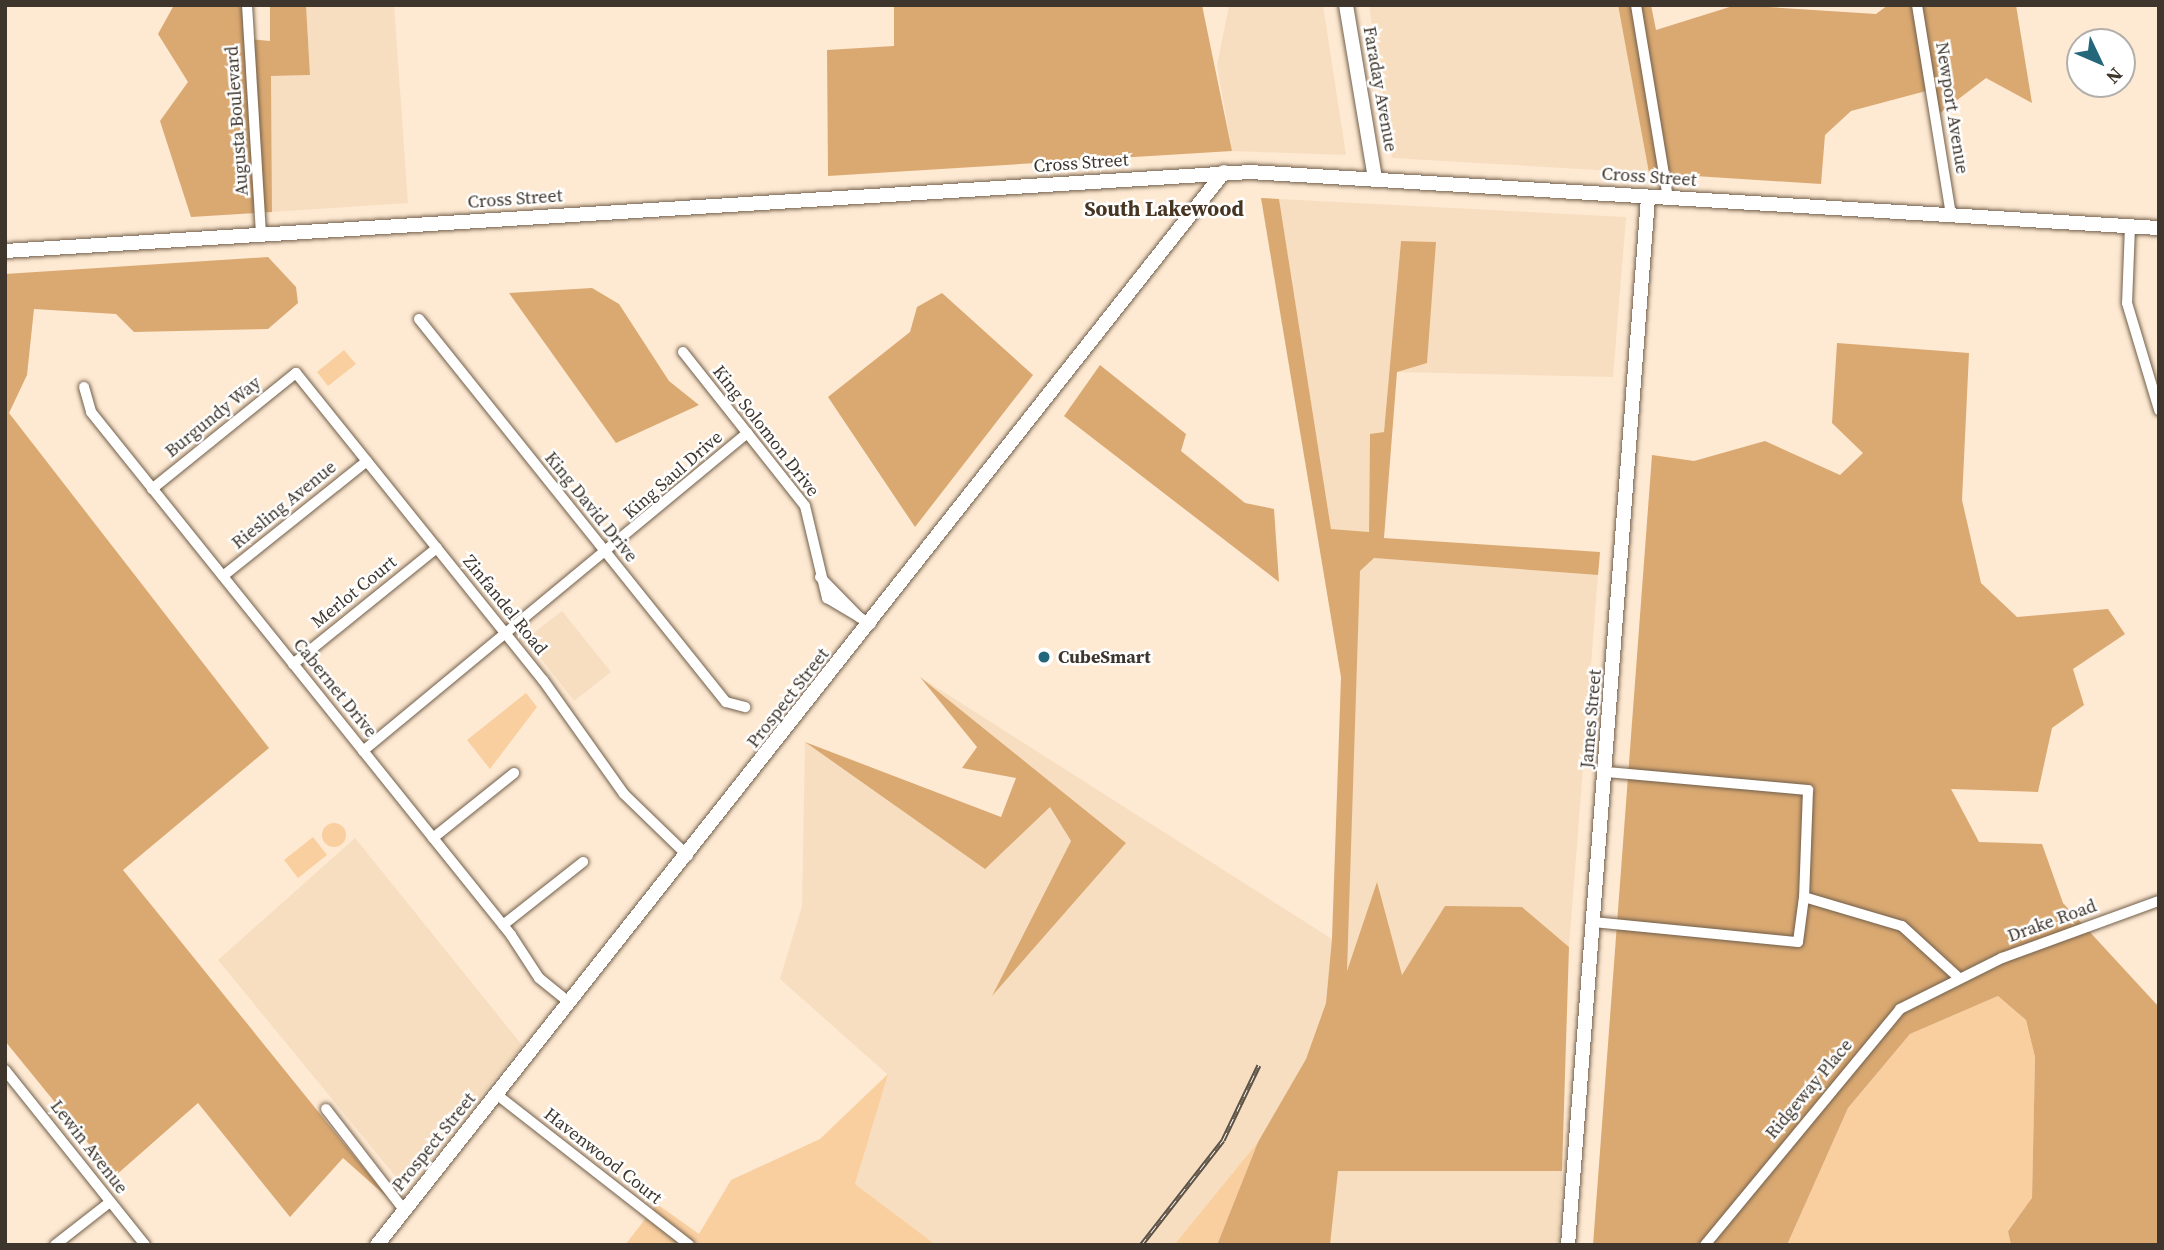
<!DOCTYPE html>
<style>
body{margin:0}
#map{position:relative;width:2164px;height:1250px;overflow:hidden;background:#fee9d2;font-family:"Source Serif 4",serif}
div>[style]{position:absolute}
.built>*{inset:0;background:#f7dec0}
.green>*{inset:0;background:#f9cfa0}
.round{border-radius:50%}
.forest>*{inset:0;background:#daa972}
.roads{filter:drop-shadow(0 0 2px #715f4b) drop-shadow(0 0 2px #715f4b)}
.street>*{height:10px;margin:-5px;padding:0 5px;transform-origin:5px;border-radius:5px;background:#fff}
.secondary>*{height:14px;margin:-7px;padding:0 7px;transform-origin:7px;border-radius:7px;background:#fff}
.rail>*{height:5px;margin-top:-2.5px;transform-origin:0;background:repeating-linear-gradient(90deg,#fff 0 8px,#5c5246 0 16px);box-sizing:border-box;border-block:2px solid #5c5246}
.dots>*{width:19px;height:19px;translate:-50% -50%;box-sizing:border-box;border:4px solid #fff;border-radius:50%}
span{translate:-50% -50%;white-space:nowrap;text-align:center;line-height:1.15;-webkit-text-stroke:5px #fff;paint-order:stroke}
.street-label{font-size:18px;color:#3e362d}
.poi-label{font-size:18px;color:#3e362d;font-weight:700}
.left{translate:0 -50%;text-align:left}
.quarter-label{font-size:21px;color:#463522;font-weight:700}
.frame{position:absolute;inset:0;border:7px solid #3e362d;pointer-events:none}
.north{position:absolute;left:2066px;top:28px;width:70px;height:70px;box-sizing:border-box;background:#fff;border:2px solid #b2afab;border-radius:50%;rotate:134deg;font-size:19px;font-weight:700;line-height:28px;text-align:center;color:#3e362d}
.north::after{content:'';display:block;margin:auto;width:24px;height:32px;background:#24677a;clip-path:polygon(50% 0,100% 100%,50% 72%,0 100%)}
</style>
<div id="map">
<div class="built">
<i style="clip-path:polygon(306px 5px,394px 5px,408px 203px,272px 212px,271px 76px,310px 75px)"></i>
<i style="clip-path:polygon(1229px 5px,1323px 5px,1346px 155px,1232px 151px,1217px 65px)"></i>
<i style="clip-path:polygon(1369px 5px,1618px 5px,1649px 173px,1392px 158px)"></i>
<i style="clip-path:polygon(1279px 199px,1626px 217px,1613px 377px,1397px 372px,1436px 242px,1401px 241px,1384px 432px,1370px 435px,1369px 532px,1331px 529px)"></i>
<i style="clip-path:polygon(1373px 558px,1598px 575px,1569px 947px,1522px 907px,1402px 976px,1377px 884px,1347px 974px,1326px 1003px,1306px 1059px,1258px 1142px,1174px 1245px,936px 1245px,855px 1184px,887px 1074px,780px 979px,802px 906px,805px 742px,984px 868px,1050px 806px,1071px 841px,994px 992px,1126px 843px,920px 677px,1332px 939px,1360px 571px)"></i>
<i style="clip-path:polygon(562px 611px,611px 672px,574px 701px,526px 639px)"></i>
<i style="clip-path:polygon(355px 838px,522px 1045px,405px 1188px,218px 960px)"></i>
<i style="clip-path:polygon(1337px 1171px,1562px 1171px,1558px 1245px,1330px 1245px)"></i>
</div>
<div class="green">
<i style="clip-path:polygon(344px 350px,356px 364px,328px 386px,317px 372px)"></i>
<i style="clip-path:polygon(526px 693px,537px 707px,490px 769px,467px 740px)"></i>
<i class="round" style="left:322px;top:823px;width:24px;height:24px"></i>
<i style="clip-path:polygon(313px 837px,327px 855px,298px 878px,284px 860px)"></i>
<i style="clip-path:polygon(1998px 996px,2026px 1020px,2035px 1057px,2032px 1199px,2008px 1230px,2011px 1245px,1787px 1245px,1848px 1108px,1910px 1034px)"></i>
<i style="clip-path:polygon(888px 1074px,855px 1184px,936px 1245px,625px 1245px,657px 1204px,699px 1234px,731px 1180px,820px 1139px)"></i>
<i style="clip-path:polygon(1258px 1142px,1217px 1245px,1174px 1245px)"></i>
</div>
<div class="forest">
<i style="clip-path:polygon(174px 5px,246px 5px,249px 39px,270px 41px,270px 5px,306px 5px,310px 75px,271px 76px,272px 212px,191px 217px,160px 121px,188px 82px,158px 34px)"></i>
<i style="clip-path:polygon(894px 5px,1202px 5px,1232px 151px,828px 176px,827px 50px,894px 46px)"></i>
<i style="clip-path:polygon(1618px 5px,1651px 5px,1656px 30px,1736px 5px,1876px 14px,1888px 5px,2016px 5px,2032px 103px,1986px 78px,1935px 117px,1926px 91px,1851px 111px,1825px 135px,1821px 184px,1649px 173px)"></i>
<i style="clip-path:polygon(1261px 198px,1279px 199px,1331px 529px,1369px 532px,1370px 434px,1384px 432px,1401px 241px,1436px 242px,1427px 363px,1397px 372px,1384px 538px,1600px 552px,1598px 575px,1374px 558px,1360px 571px,1347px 971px,1377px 882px,1402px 975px,1445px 906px,1522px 907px,1569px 947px,1562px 1171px,1338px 1171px,1330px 1245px,1217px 1245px,1258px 1142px,1306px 1059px,1326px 1003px,1332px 939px,1341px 677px)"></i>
<i style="clip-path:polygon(268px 257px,296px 287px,298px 303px,268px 329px,134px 332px,116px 314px,34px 309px,27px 375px,9px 413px,269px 748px,123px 870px,388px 1198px,343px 1158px,290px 1217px,198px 1103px,115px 1176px,5px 1041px,5px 274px)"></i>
<i style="clip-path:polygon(592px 288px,619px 304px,669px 381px,699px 405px,616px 443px,509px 293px)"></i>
<i style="clip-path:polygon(942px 293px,1033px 375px,915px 527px,828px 397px,910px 332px,917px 307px)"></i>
<i style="clip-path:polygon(1837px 343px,1969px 353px,1962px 500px,1981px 583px,2017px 617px,2108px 609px,2125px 634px,2073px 669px,2084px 705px,2052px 728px,2038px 792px,1951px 789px,1979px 842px,2042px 844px,2063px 903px,2159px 1007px,2159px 1245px,2011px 1245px,2008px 1231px,2032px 1198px,2035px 1057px,2026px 1020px,1998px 996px,1910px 1034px,1848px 1108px,1787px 1245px,1593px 1245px,1652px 455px,1694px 461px,1765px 441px,1840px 475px,1863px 453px,1832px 423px)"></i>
<i style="clip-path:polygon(1100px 365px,1186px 434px,1181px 451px,1245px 503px,1274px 509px,1279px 582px,1064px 416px)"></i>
<i style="clip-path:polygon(920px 677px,1126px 843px,992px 996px,1071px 841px,1050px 807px,985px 869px,805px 742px,1001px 817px,1016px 778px,962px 768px,977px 747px)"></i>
</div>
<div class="roads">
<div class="street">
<i style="left:247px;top:5px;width:230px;rotate:86.5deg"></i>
<i style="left:1636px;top:5px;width:196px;rotate:80.6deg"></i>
<i style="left:1917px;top:5px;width:214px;rotate:80.8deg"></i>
<i style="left:2130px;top:226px;width:77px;rotate:92.2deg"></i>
<i style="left:2127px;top:303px;width:112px;rotate:73.3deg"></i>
<i style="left:419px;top:319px;width:491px;rotate:51.3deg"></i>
<i style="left:726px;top:702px;width:20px;rotate:15deg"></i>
<i style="left:683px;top:352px;width:196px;rotate:51.6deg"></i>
<i style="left:805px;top:506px;width:95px;rotate:76.6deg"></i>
<i style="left:827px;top:598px;width:51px;rotate:30.6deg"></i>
<i style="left:84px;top:387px;width:26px;rotate:74deg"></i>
<i style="left:91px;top:412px;width:671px;rotate:51.23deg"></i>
<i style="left:511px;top:935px;width:51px;rotate:56.9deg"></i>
<i style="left:539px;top:978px;width:40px;rotate:39deg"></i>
<i style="left:152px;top:489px;width:185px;rotate:-38.9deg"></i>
<i style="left:296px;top:373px;width:394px;rotate:51.2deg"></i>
<i style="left:543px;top:680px;width:140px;rotate:54.6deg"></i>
<i style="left:624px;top:794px;width:89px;rotate:44.1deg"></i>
<i style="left:223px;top:576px;width:184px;rotate:-38.6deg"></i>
<i style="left:820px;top:577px;width:57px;rotate:45.7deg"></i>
<i style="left:293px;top:664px;width:185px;rotate:-38.9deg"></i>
<i style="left:363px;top:751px;width:499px;rotate:-39.6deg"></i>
<i style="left:1606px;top:772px;width:203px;rotate:5.1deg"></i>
<i style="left:1808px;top:790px;width:107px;rotate:92.1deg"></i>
<i style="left:1804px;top:897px;width:102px;rotate:16.5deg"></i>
<i style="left:1902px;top:926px;width:77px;rotate:42.4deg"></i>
<i style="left:433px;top:838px;width:104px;rotate:-38.7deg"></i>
<i style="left:1593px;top:922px;width:206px;rotate:5.6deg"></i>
<i style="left:1798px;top:942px;width:45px;rotate:-82.4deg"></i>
<i style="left:503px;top:925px;width:102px;rotate:-38.2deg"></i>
<i style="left:5px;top:1070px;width:224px;rotate:51.3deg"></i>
<i style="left:496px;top:1094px;width:245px;rotate:38deg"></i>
<i style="left:326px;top:1109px;width:128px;rotate:52.3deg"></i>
<i style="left:55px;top:1245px;width:70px;rotate:-38deg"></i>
<i style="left:1705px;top:1245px;width:306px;rotate:-50.4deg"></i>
<i style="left:1900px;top:1009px;width:114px;rotate:-26.6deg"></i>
<i style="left:2002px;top:958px;width:167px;rotate:-20deg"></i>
</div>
<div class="secondary">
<i style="left:1346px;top:5px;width:176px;rotate:80.5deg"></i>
<i style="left:5px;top:251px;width:1248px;rotate:-3.63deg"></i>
<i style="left:1250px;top:172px;width:911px;rotate:3.53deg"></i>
<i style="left:377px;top:1245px;width:1367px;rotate:-51.71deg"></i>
<i style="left:1568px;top:1245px;width:1051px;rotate:-85.63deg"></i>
</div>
</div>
<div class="rail">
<i style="left:1141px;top:1245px;width:133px;rotate:-52deg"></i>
<i style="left:1223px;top:1140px;width:83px;rotate:-64.4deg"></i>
</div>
<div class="dots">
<i style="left:1044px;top:657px;background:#24677a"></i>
</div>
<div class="street-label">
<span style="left:1380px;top:89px;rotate:80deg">Faraday Avenue</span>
<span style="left:1952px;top:108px;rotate:81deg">Newport Avenue</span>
<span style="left:237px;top:121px;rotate:-94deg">Augusta Boulevard</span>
<span style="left:1081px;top:163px;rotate:-4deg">Cross Street</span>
<span style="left:1649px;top:177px;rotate:4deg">Cross Street</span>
<span style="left:515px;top:199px;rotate:-4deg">Cross Street</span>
<span style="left:213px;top:417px;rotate:-39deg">Burgundy Way</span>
<span style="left:766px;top:431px;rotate:52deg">King Solomon Drive</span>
<span style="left:673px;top:475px;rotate:-41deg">King Saul Drive</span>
<span style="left:284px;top:505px;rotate:-39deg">Riesling Avenue</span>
<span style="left:591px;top:507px;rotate:51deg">King David Drive</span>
<span style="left:354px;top:592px;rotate:-39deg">Merlot Court</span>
<span style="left:505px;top:605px;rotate:51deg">Zinfandel Road</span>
<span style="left:335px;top:688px;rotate:51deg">Cabernet Drive</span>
<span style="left:788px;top:698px;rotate:-52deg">Prospect Street</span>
<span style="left:1591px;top:719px;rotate:-85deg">James Street</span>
<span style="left:2052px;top:921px;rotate:-20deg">Drake Road</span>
<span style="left:1809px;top:1089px;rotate:-50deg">Ridgeway Place</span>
<span style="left:434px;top:1142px;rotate:-51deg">Prospect Street</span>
<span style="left:89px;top:1147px;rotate:52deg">Lewin Avenue</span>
<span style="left:603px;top:1156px;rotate:38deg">Havenwood Court</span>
</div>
<div class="poi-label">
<span class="left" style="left:1058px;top:657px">CubeSmart</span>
</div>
<div class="quarter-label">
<span style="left:1164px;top:209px">South Lakewood</span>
</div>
<div class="frame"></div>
<div class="north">N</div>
</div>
